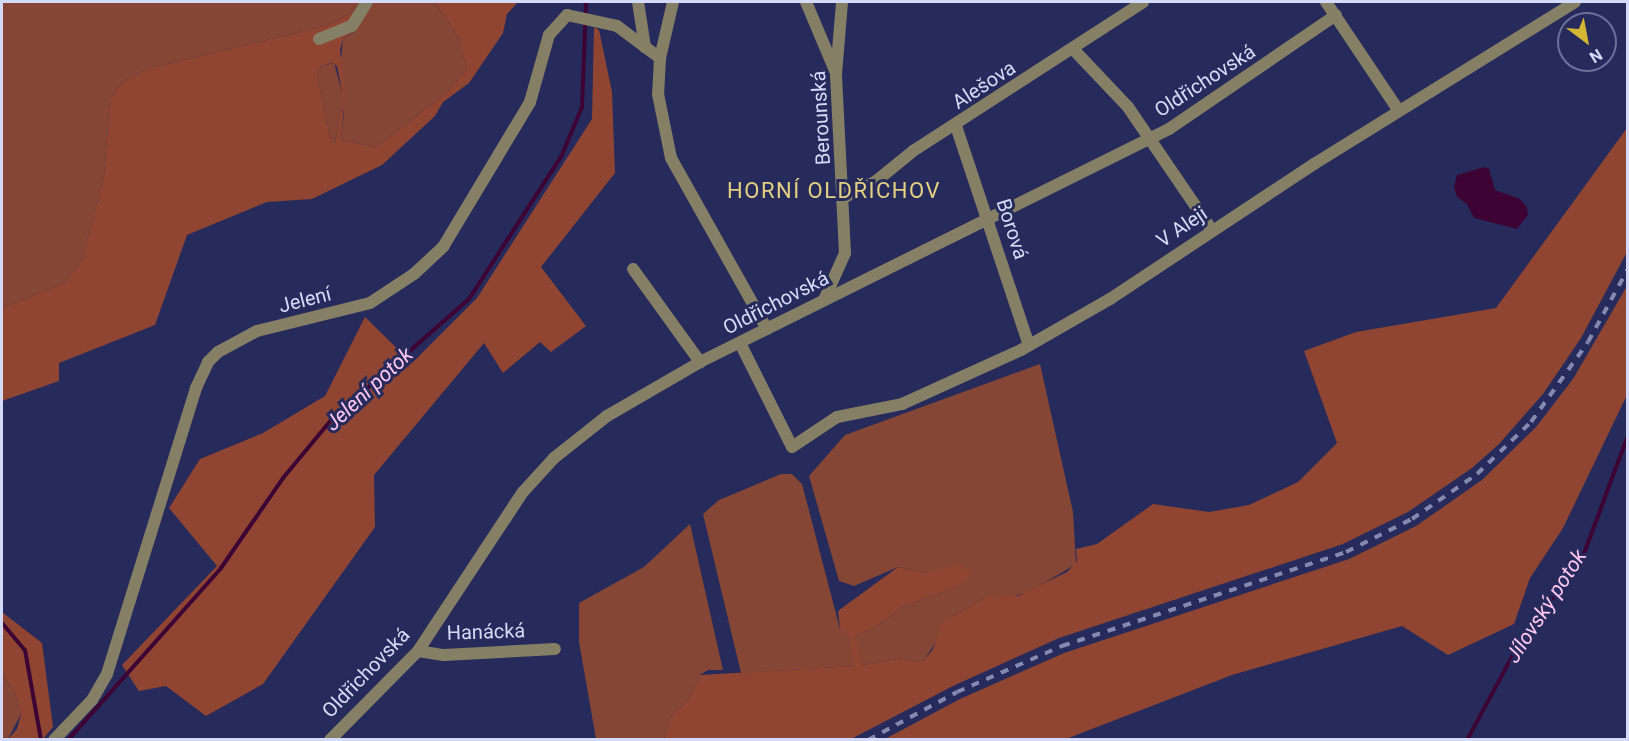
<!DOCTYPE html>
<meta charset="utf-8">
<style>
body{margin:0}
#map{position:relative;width:1629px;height:741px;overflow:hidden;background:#262b5b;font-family:Roboto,sans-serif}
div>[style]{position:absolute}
.green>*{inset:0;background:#864635}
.forest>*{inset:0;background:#904532}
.water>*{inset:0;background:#3e0335}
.stream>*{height:4px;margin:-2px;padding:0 2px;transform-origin:2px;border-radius:2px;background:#3e0335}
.street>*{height:12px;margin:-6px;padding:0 6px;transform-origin:6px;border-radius:6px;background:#857f65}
.rail>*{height:4px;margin-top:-2px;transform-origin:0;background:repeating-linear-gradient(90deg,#8389b0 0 8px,transparent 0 16px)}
span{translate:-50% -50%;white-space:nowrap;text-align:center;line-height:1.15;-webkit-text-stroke:6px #262b5b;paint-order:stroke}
.street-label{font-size:20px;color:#d4dbfa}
.water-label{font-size:21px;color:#ffc8f1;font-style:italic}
.quarter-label{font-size:22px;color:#e4d082;letter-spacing:1.5px}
.frame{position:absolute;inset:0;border:3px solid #d4dbfa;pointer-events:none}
.north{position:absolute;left:1557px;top:12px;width:60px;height:60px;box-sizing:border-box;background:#262b5b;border:2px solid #6c719b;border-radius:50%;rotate:148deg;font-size:16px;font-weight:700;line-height:24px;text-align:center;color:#d4dbfa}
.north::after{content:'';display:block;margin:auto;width:21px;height:27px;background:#d4b635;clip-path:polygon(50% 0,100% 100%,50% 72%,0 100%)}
</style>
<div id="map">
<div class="green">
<i style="clip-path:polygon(2px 2px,360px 2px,351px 13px,328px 25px,150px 68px,122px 82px,110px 99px,104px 176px,82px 260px,64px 283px,2px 308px)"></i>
<i style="clip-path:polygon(374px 2px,435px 2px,458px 37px,467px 69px,448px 92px,376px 147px,341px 140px,344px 112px,340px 69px,343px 39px,355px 31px)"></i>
<i style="clip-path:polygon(334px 63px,343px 95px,335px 143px,331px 141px,317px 75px,321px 66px)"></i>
<i style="clip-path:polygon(1040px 364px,1073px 512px,1076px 564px,1031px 591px,1006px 599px,986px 597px,953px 616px,924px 660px,917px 662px,903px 658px,863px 665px,854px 635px,874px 628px,904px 606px,959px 586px,938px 571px,926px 573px,898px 567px,854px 586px,839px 581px,809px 476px,845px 435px)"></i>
<i style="clip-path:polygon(781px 474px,792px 474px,802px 484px,840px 629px,848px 636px,856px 666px,741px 673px,703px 514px,719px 500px)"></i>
<i style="clip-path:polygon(690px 524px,723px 670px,708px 670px,700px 675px,689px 699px,670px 717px,664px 739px,596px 739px,579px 642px,579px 603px,644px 567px)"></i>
<i style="clip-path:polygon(2px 674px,15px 693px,21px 714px,8px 739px,2px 739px)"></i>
</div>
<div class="forest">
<i style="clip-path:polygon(evenodd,360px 2px,374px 2px,358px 28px,343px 39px,340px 50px,345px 95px,341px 140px,376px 147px,448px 92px,467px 69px,458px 37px,435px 2px,518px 2px,507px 14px,503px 33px,469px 83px,443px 102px,435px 116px,382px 165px,312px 199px,267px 202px,187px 235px,155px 325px,59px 363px,59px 381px,2px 401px,2px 308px,64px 283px,82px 260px,104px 176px,110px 99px,122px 82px,150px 68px,328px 25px,351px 13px,360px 2px,332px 63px,337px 66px,343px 95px,335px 143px,331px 141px,317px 75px,321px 66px,332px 63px)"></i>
<i style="clip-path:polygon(594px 27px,599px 30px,612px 92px,615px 173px,541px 267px,586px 326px,551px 352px,540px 342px,503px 373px,484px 343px,374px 475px,375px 527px,263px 684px,206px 716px,166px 686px,139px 691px,122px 665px,217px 566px,169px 508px,200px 459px,263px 433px,325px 396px,365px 317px,412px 363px,477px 298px,592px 119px)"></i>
<i style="clip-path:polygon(1627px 128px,1627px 252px,1581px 338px,1543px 394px,1499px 444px,1472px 468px,1408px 512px,1343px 544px,1059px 638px,953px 686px,851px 739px,664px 739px,670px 717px,689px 699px,700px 675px,855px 666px,848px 636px,840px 629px,838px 611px,898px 567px,926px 573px,958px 565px,972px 572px,959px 586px,904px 606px,874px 628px,855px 635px,863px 665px,903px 658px,917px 662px,924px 660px,933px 649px,942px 624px,953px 616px,986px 597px,1018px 596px,1067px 572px,1077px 561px,1076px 549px,1097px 544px,1153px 504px,1209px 512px,1249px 505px,1298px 482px,1337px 443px,1304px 351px,1356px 332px,1496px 308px)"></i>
<i style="clip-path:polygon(1627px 286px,1627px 395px,1563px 528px,1530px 578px,1514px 624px,1448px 655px,1402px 626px,1232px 675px,1066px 739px,885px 739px,960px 699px,1064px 653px,1349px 559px,1416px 526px,1482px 480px,1536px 427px,1573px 379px)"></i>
<i style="clip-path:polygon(2px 612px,42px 643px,53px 727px,43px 739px,8px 739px,17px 729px,21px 714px,15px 693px,2px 674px)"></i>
</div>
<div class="water">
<i style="clip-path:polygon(1484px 167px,1489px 169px,1495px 190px,1520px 199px,1527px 207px,1528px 215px,1517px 229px,1474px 218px,1467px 204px,1457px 197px,1454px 187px,1457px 175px)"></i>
</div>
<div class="stream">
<i style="left:2px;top:623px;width:35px;rotate:50deg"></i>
<i style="left:25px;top:650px;width:91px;rotate:79.9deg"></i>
<i style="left:68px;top:740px;width:230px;rotate:-48.3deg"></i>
<i style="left:221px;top:568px;width:109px;rotate:-55.4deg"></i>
<i style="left:283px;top:478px;width:77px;rotate:-50.3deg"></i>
<i style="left:332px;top:419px;width:182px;rotate:-41.2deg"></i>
<i style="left:469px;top:299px;width:169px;rotate:-57.1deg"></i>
<i style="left:561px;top:157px;width:54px;rotate:-67.2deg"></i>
<i style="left:582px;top:107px;width:105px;rotate:-87.8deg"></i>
<i style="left:1467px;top:740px;width:111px;rotate:-61.6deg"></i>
<i style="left:1520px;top:642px;width:104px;rotate:-53.2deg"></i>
<i style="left:1582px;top:559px;width:132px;rotate:-69.6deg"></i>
</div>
<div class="street">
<i style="left:638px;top:2px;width:46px;rotate:81.2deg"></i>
<i style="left:673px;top:2px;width:57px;rotate:103.1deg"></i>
<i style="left:660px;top:58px;width:36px;rotate:93deg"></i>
<i style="left:658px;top:94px;width:65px;rotate:78.5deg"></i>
<i style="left:671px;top:158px;width:196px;rotate:60.7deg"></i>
<i style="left:806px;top:2px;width:77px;rotate:67.1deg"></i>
<i style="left:1326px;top:2px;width:131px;rotate:56.2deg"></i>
<i style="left:319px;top:39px;width:35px;rotate:-22deg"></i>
<i style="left:352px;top:26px;width:28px;rotate:-58deg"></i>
<i style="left:1074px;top:50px;width:79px;rotate:46.5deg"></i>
<i style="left:1128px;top:107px;width:149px;rotate:55.7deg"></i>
<i style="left:956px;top:126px;width:231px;rotate:71.6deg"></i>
<i style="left:845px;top:197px;width:34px;rotate:-27deg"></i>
<i style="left:875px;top:182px;width:49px;rotate:-39.2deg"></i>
<i style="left:913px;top:151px;width:274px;rotate:-32.9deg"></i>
<i style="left:633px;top:269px;width:115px;rotate:54.2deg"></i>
<i style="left:824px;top:300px;width:51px;rotate:-65.9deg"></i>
<i style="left:845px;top:253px;width:179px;rotate:-92.9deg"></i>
<i style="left:836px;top:74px;width:72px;rotate:-85.2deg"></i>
<i style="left:740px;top:343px;width:116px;rotate:63.4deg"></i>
<i style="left:792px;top:447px;width:54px;rotate:-33.7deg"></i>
<i style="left:837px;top:417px;width:66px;rotate:-11.3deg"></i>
<i style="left:902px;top:404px;width:131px;rotate:-24.4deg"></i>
<i style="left:1021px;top:350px;width:103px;rotate:-29.8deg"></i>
<i style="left:1110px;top:299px;width:245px;rotate:-33.5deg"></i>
<i style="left:1314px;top:164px;width:307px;rotate:-31.8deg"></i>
<i style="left:418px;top:651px;width:26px;rotate:9deg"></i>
<i style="left:444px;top:655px;width:111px;rotate:-3.1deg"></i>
<i style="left:54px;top:740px;width:55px;rotate:-46.5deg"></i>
<i style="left:92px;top:700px;width:30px;rotate:-60deg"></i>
<i style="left:107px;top:674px;width:300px;rotate:-72.7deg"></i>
<i style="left:196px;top:388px;width:29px;rotate:-65deg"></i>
<i style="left:208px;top:362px;width:14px;rotate:-45deg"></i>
<i style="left:218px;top:352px;width:44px;rotate:-28.3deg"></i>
<i style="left:257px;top:331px;width:116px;rotate:-13.9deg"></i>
<i style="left:370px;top:303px;width:53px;rotate:-33.4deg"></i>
<i style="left:414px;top:274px;width:40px;rotate:-43deg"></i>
<i style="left:443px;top:247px;width:169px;rotate:-59deg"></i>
<i style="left:530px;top:102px;width:70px;rotate:-74.2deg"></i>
<i style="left:549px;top:35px;width:27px;rotate:-48deg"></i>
<i style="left:567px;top:15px;width:51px;rotate:12.4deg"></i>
<i style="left:617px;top:26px;width:54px;rotate:36.7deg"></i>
<i style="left:330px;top:740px;width:125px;rotate:-45.3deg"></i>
<i style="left:418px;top:651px;width:191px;rotate:-56.6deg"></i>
<i style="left:523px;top:492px;width:46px;rotate:-47.6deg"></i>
<i style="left:554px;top:458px;width:68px;rotate:-38.4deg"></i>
<i style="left:607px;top:416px;width:108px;rotate:-30.1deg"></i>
<i style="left:700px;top:362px;width:524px;rotate:-26.42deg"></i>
<i style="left:1169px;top:129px;width:202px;rotate:-34.3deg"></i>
</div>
<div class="rail">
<i style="left:868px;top:740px;width:101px;rotate:-28.3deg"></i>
<i style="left:957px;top:692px;width:115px;rotate:-23.7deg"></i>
<i style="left:1062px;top:646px;width:299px;rotate:-18.3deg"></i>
<i style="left:1346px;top:552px;width:74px;rotate:-26.6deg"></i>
<i style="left:1412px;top:519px;width:79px;rotate:-34.7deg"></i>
<i style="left:1477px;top:474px;width:75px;rotate:-43.9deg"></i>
<i style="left:1531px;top:422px;width:98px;rotate:-54.5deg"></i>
<i style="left:1588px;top:342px;width:83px;rotate:-61.3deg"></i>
</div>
<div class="street-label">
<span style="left:1205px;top:81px;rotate:-33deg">Oldřichovská</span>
<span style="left:984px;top:85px;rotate:-33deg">Alešova</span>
<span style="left:821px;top:118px;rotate:-93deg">Berounská</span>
<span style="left:1182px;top:227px;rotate:-34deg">V Aleji</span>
<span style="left:1012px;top:229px;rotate:72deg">Borová</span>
<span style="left:305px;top:300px;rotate:-14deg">Jelení</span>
<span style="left:776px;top:303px;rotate:-27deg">Oldřichovská</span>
<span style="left:486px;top:632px;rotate:-2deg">Hanácká</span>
<span style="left:366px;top:673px;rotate:-46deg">Oldřichovská</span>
</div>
<div class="water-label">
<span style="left:369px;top:389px;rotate:-43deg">Jelení potok</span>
<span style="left:1546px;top:606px;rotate:-57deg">Jílovský potok</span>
</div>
<div class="quarter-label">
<span style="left:834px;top:191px">HORNÍ OLDŘICHOV</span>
</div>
<div class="frame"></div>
<div class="north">N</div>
</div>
